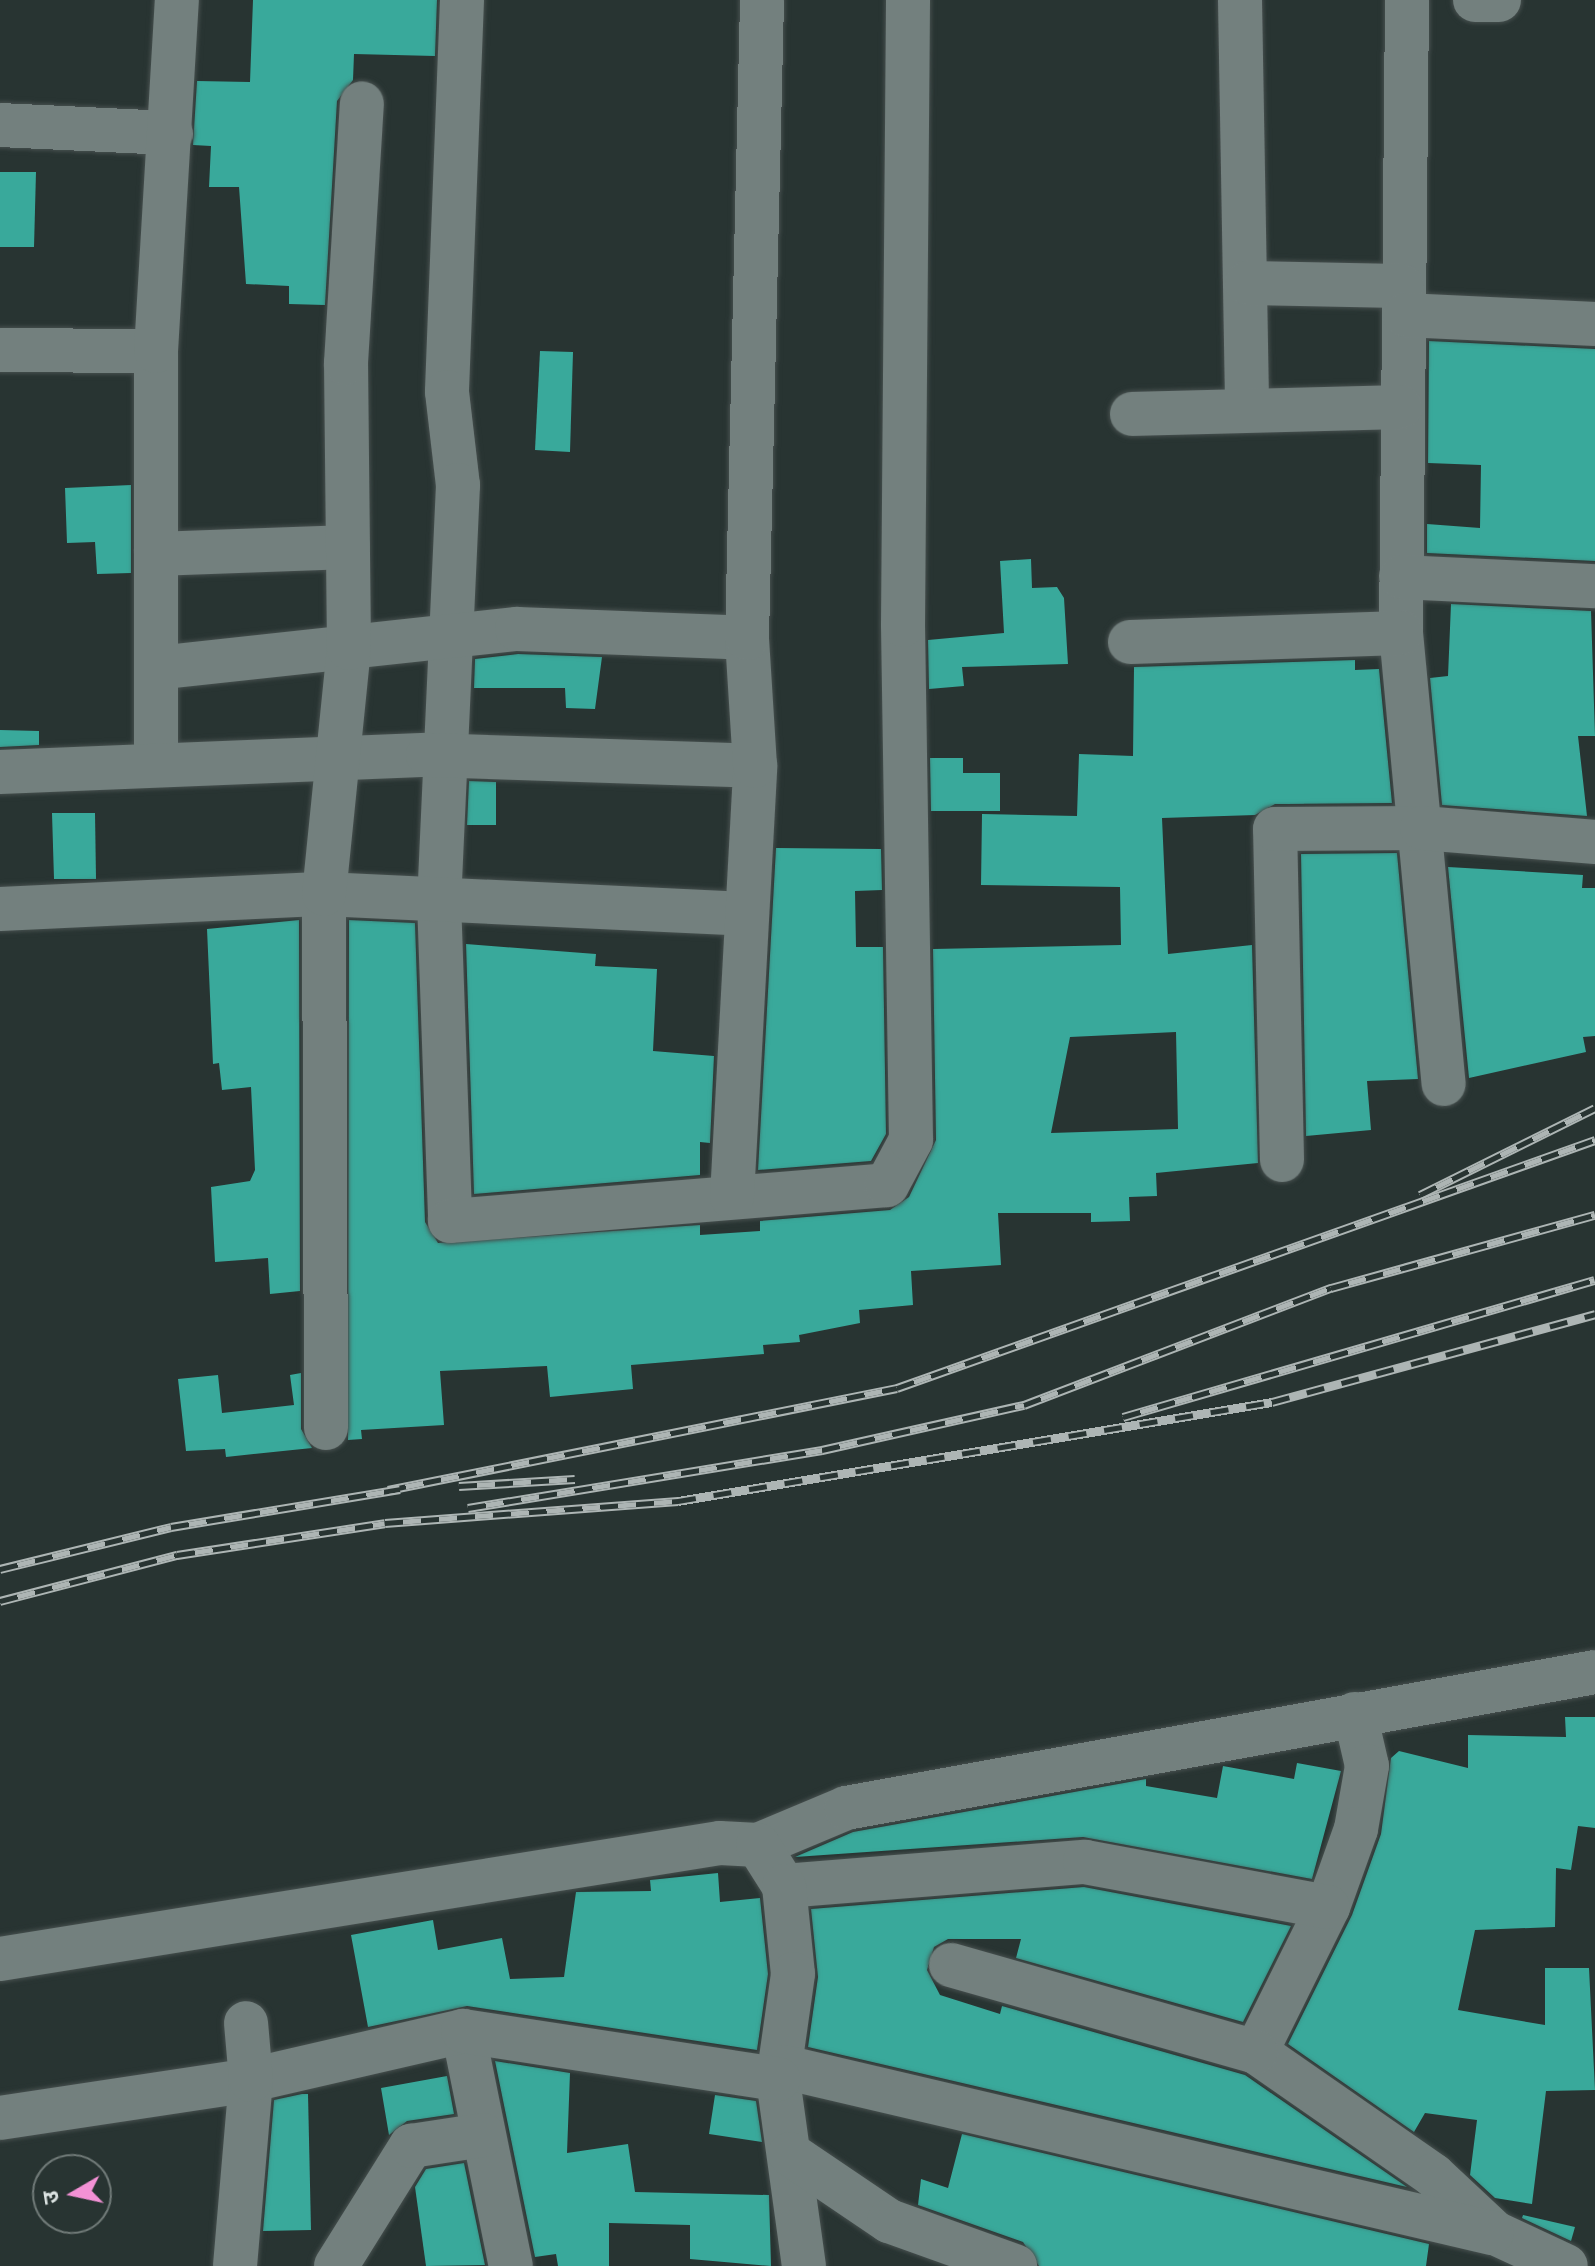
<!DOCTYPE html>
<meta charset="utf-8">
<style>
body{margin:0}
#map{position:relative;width:1595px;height:2266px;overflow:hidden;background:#283432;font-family:Inter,"Noto Sans Devanagari",sans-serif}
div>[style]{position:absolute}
.building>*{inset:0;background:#39a99b}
.roads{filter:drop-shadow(0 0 2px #464f4e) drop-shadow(0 0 2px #464f4e)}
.minor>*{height:44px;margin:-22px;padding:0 22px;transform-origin:22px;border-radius:22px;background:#73807e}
.tertiary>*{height:44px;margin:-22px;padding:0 22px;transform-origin:22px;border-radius:22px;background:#73807e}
.rail>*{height:9px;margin-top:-4.5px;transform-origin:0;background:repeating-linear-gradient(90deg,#283432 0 18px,#adb5b4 0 36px);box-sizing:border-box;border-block:2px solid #adb5b4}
span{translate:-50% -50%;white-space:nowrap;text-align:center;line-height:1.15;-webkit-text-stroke:8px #283432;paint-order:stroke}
.north{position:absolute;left:32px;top:2154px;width:80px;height:80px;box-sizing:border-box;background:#283432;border:2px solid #707a78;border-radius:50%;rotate:261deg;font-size:22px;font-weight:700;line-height:32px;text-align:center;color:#dbe2e1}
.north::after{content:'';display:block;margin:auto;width:28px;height:36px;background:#f391d5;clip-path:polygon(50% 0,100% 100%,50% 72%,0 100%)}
</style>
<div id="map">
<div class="building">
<i style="clip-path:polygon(253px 0,437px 0,435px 56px,354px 54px,353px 80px,337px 101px,325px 305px,289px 304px,289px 286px,246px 284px,239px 187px,209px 187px,211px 146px,193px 145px,197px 81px,250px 82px)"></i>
<i style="clip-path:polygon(0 172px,36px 172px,34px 247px,0 247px)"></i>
<i style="clip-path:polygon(1429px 341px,1595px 349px,1595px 561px,1427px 553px,1427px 524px,1480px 528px,1481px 465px,1428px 463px)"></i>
<i style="clip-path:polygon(540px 351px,573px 352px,570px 452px,535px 450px)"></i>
<i style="clip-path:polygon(131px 485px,131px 573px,97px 574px,95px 542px,67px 543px,65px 488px)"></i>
<i style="clip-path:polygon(1031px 559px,1032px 588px,1057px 587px,1064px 598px,1068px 664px,962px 667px,964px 686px,929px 689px,928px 640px,1004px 633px,1000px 561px)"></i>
<i style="clip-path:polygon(1451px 604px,1591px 611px,1595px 736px,1578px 736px,1587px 816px,1442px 805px,1430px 678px,1448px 676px)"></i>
<i style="clip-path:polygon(518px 654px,602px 657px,595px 709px,566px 708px,565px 688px,474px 688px,475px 659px)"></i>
<i style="clip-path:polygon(evenodd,1355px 660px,1355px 670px,1379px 669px,1392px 803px,1275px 804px,1255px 815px,1162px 818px,1168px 954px,1252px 945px,1258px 1163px,1156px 1173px,1157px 1196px,1129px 1197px,1130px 1221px,1091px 1222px,1091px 1213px,998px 1213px,1001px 1265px,911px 1271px,913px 1305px,859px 1310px,860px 1323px,799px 1335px,800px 1342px,763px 1345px,764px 1354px,631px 1365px,633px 1389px,550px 1397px,547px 1366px,440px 1371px,444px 1425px,361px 1430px,362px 1439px,348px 1440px,349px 920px,415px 923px,425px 1222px,438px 1243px,700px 1225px,700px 1235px,760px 1231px,760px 1221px,890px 1210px,909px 1197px,936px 1140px,933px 949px,1121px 945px,1120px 887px,981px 885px,982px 814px,1077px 816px,1079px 754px,1133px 756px,1134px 667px,1355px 660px,1176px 1032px,1178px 1129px,1051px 1133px,1070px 1037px,1176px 1032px)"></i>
<i style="clip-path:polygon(0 730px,39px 731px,39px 745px,0 747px)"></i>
<i style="clip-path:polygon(930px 758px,963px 758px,963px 773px,1000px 773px,1000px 811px,931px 811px)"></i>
<i style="clip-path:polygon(469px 781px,496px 782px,496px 825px,467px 825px)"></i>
<i style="clip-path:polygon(52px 813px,95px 813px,96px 879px,54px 879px)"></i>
<i style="clip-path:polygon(776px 848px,881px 849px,882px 890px,855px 891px,856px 947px,883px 947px,886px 1134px,871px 1161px,758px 1170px)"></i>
<i style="clip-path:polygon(1397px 853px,1418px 1079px,1367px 1081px,1371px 1130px,1306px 1136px,1301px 854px)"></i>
<i style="clip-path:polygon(1448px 867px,1583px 875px,1582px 888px,1595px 888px,1595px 1036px,1583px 1037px,1586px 1052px,1469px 1078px)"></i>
<i style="clip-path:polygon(299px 920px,300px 1291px,270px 1294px,268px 1258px,215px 1262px,211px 1187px,250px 1181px,255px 1170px,251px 1087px,222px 1090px,219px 1063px,213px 1064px,207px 929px)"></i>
<i style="clip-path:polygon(466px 944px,596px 954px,595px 966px,657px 969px,653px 1051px,714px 1056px,710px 1143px,700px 1142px,700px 1175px,474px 1194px)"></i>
<i style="clip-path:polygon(301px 1373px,301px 1429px,312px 1448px,226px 1457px,225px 1449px,186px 1451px,178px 1379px,218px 1375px,222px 1413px,294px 1405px,290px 1375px)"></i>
<i style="clip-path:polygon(1565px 1717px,1595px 1717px,1595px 1828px,1578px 1826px,1571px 1870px,1556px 1868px,1555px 1927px,1475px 1930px,1458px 2010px,1545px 2025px,1545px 1968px,1589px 1968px,1595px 2090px,1546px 2091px,1532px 2204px,1495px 2198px,1470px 2175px,1477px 2120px,1425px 2113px,1414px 2132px,1288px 2044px,1352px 1915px,1381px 1834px,1391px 1758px,1399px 1751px,1468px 1768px,1468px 1735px,1566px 1737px)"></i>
<i style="clip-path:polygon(1297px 1763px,1341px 1771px,1312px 1879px,1083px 1837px,795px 1857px,853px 1832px,1146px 1779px,1146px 1786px,1217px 1798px,1223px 1766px,1294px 1779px)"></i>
<i style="clip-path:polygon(718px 1873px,720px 1902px,760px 1898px,768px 1974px,757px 2050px,467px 2006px,368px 2027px,351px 1935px,433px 1920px,438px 1950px,502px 1938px,510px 1979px,564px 1977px,576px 1892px,651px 1891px,650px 1880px)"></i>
<i style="clip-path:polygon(1084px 1887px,1291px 1926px,1243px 2022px,1016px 1958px,1021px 1939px,948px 1939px,934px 1947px,927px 1970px,940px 1995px,1000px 2014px,1002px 2006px,1245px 2075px,1407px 2187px,808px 2047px,818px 1977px,811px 1909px)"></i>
<i style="clip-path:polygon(495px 2061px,570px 2073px,567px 2153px,628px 2144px,635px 2192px,769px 2195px,771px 2266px,690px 2259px,690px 2225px,609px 2223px,609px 2266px,558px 2266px,556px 2254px,535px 2257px)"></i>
<i style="clip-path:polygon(447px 2076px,454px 2114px,407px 2121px,389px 2135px,381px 2088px)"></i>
<i style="clip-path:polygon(302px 2094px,308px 2094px,311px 2230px,263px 2231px,274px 2100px)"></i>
<i style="clip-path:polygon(715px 2095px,756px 2101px,762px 2142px,709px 2134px)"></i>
<i style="clip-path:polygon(962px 2134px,1429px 2244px,1426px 2266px,1039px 2266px,1023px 2242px,918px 2205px,921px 2179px,948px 2188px)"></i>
<i style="clip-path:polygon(464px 2163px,485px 2265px,426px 2266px,415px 2187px,426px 2169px)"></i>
<i style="clip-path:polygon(1523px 2215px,1575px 2227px,1571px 2241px,1522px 2218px)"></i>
</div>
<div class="roads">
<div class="minor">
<i style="left:462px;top:0;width:392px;rotate:92.2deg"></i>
<i style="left:447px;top:392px;width:94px;rotate:83.3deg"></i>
<i style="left:458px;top:485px;width:415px;rotate:92.6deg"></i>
<i style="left:439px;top:900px;width:321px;rotate:88deg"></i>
<i style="left:450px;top:1221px;width:438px;rotate:-4.7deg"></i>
<i style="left:887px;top:1185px;width:51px;rotate:-61.9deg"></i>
<i style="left:911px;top:1140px;width:515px;rotate:-90.89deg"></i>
<i style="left:903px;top:625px;width:625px;rotate:-89.54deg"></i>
<i style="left:1240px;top:0;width:410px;rotate:89deg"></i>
<i style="left:1407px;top:0;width:633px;rotate:90.54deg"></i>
<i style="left:1401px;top:633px;width:453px;rotate:84.6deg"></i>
<i style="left:0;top:125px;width:171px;rotate:2.7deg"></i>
<i style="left:1247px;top:283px;width:155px;rotate:1.1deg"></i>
<i style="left:1405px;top:315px;width:190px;rotate:2.7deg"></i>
<i style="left:0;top:350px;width:156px;rotate:0.4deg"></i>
<i style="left:1132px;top:414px;width:268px;rotate:-1.5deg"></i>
<i style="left:156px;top:554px;width:192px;rotate:-2.1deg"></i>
<i style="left:1401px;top:577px;width:194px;rotate:2.7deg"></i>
<i style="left:1130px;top:642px;width:271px;rotate:-1.9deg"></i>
<i style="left:156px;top:668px;width:363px;rotate:-6.2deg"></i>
<i style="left:517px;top:629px;width:230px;rotate:2.2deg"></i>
<i style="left:156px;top:765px;width:414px;rotate:-90deg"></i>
<i style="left:156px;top:351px;width:352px;rotate:-86.6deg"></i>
<i style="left:0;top:772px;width:428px;rotate:-2.3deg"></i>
<i style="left:428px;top:755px;width:327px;rotate:1.9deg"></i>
<i style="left:0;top:909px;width:324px;rotate:-2.7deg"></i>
<i style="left:324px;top:894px;width:422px;rotate:2.7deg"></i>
<i style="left:1282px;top:1160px;width:331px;rotate:-91.2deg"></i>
<i style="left:1275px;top:829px;width:147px;rotate:-0.4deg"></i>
<i style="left:1422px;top:828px;width:174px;rotate:4.6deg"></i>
<i style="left:732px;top:1197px;width:432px;rotate:-86.9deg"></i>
<i style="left:755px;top:766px;width:128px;rotate:-93.6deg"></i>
<i style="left:747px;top:638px;width:638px;rotate:-88.65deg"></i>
<i style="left:326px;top:1428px;width:534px;rotate:-90.21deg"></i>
<i style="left:324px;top:894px;width:247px;rotate:-84.2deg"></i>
<i style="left:349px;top:648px;width:285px;rotate:-90.6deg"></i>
<i style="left:346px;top:363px;width:260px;rotate:-86.5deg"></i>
<i style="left:1355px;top:1714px;width:53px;rotate:77deg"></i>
<i style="left:1367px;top:1766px;width:64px;rotate:99.9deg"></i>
<i style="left:1356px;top:1829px;width:83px;rotate:109.7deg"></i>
<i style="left:1328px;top:1907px;width:162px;rotate:116.4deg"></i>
<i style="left:1256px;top:2052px;width:216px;rotate:34.8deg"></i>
<i style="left:1433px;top:2175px;width:85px;rotate:43.1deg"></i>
<i style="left:1495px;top:2233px;width:78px;rotate:24.9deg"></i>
<i style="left:758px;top:1845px;width:95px;rotate:-22.8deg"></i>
<i style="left:846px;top:1808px;width:761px;rotate:-10.29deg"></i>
<i style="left:784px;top:1886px;width:302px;rotate:-4.6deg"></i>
<i style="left:1085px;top:1862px;width:247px;rotate:10.5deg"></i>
<i style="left:0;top:1959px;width:729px;rotate:-9.15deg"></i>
<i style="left:720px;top:1843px;width:38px;rotate:3deg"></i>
<i style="left:758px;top:1845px;width:49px;rotate:57.6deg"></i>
<i style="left:784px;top:1886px;width:88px;rotate:84.2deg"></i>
<i style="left:793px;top:1974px;width:106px;rotate:98.1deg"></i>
<i style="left:778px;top:2079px;width:189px;rotate:82.1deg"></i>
<i style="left:951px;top:1965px;width:317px;rotate:15.9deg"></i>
<i style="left:463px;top:2031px;width:240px;rotate:78.5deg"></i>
<i style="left:784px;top:2067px;width:727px;rotate:13.2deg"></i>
<i style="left:0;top:2118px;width:254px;rotate:-8.6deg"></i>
<i style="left:251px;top:2080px;width:218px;rotate:-13deg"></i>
<i style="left:463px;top:2031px;width:319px;rotate:8.7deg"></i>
<i style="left:790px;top:2154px;width:120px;rotate:34.1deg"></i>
<i style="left:889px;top:2221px;width:134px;rotate:19.7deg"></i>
<i style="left:235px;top:2266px;width:187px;rotate:-85.1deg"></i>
<i style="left:251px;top:2080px;width:57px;rotate:-95deg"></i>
<i style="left:336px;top:2266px;width:142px;rotate:-58deg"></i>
<i style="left:411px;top:2146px;width:73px;rotate:-8.7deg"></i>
</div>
<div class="tertiary">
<i style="left:1475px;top:0;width:24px"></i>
</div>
</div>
<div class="rail">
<i style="left:1420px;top:1195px;width:195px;rotate:-26.4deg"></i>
<i style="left:1123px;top:1417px;width:491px;rotate:-16.2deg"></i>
<i style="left:459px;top:1486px;width:116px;rotate:-3.5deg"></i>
<i style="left:388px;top:1490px;width:519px;rotate:-11.33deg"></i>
<i style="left:897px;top:1388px;width:741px;rotate:-19.56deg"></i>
<i style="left:468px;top:1508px;width:359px;rotate:-9.3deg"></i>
<i style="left:822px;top:1450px;width:207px;rotate:-12.6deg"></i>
<i style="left:1024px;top:1405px;width:329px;rotate:-20.9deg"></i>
<i style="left:1331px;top:1288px;width:274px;rotate:-15.5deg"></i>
<i style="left:0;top:1569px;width:176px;rotate:-13.8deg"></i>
<i style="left:171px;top:1527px;width:232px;rotate:-9.4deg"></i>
<i style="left:0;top:1601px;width:183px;rotate:-14.6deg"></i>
<i style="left:177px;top:1555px;width:210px;rotate:-8.7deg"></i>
<i style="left:385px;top:1523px;width:294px;rotate:-4.3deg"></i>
<i style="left:678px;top:1501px;width:602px;rotate:-9.46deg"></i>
<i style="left:1272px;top:1402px;width:335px;rotate:-15.2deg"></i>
</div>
<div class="north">उ</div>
</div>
